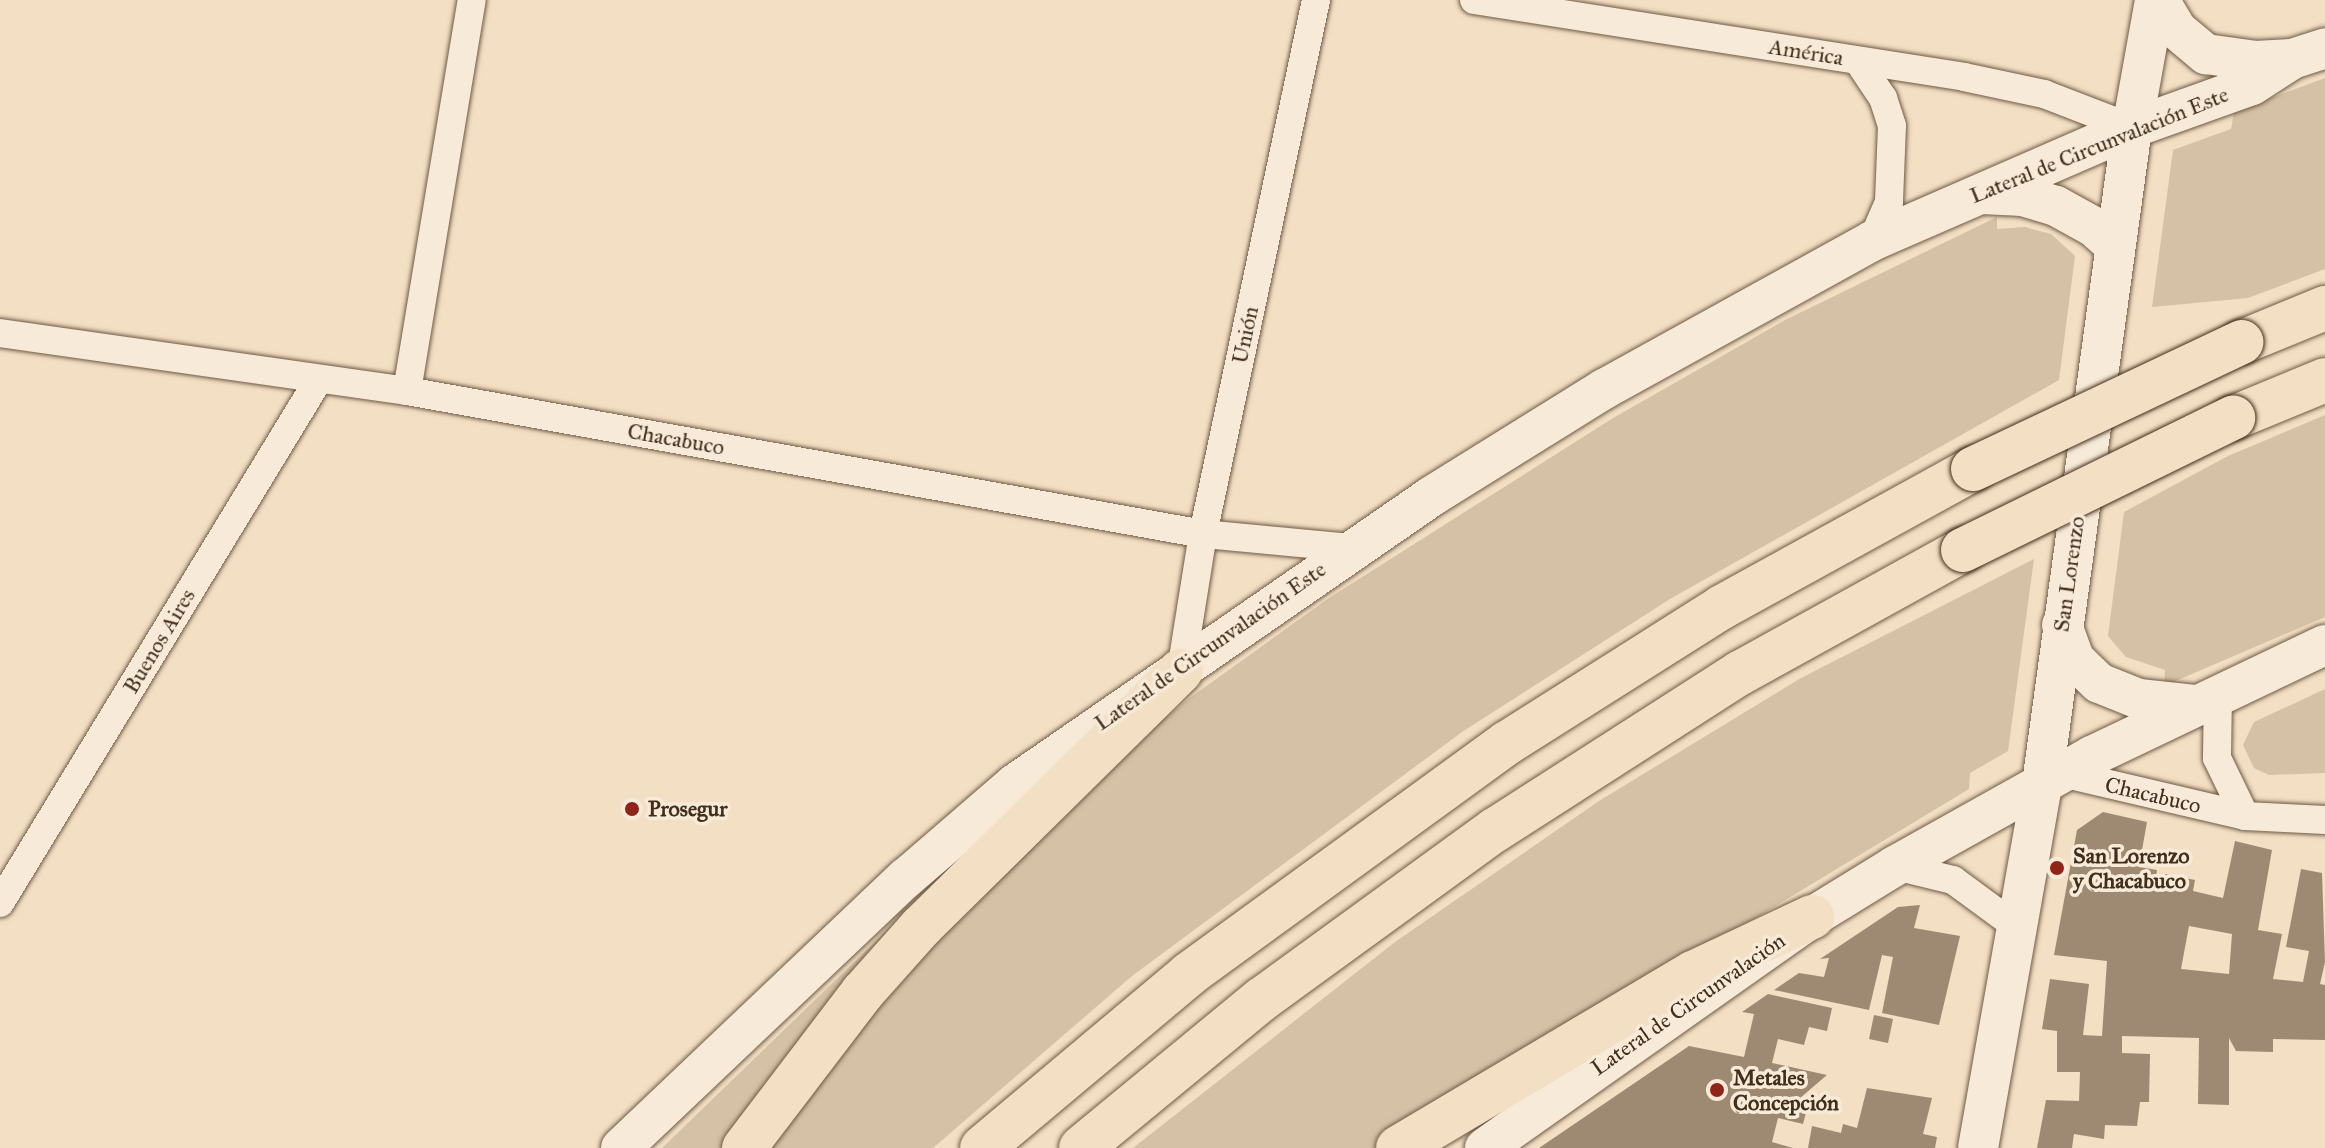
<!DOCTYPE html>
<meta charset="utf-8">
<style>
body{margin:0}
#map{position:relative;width:2325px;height:1148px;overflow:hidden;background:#f3dfc3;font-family:"IM FELL Great Primer",serif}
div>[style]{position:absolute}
.green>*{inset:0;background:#d5c1a6}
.building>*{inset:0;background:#9e8a72}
.roads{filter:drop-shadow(0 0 2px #6e5a45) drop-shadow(0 0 2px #6e5a45)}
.street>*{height:28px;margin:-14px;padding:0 14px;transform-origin:14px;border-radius:14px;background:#f7ead8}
.secondary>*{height:40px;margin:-20px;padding:0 20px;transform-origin:20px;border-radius:20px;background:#f7ead8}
.highway>*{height:44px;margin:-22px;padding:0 22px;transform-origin:22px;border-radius:22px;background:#f3dfc3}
.bridges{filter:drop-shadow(0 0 2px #412e1b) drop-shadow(0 0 2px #412e1b)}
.highway-bridge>*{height:44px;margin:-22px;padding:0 22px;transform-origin:22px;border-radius:22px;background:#f3dfc3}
.dots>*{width:22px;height:22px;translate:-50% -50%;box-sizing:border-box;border:4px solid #f7ead8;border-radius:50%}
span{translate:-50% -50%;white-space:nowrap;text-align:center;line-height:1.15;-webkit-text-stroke:7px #f7ead8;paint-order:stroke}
.street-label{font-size:22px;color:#412e1b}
.poi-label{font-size:22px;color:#412e1b;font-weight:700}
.left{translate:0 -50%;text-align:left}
</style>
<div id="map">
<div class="green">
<i style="clip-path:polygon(2325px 78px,2325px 269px,2248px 298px,2152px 307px,2173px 150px,2231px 129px,2234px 112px)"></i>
<i style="clip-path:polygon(1997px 217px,1997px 229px,2025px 227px,2051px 234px,2075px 256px,2059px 380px,1670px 599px,1462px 732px,1132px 976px,933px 1148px,760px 1148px,880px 992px,1126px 750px,1191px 697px,1329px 598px,1613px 418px,1787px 319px)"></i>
<i style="clip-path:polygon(2325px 415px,2325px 617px,2164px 686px,2165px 670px,2126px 657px,2108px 636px,2124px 512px,2228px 456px)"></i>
<i style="clip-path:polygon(2034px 559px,2008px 751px,1970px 773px,1969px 789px,1375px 1148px,1133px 1148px,1395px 942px,1599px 801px,1801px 678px)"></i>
<i style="clip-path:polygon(2325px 689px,2325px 773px,2269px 775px,2254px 768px,2243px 745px,2254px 722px)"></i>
<i style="clip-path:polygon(907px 911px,766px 1084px,721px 1148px,662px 1148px)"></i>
</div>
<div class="building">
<i style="clip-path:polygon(evenodd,2103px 812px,2147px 822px,2139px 867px,2157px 870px,2155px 884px,2163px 885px,2165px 874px,2195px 880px,2193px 891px,2223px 898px,2235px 841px,2272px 850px,2258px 930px,2282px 934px,2273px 979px,2303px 982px,2309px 951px,2286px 947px,2301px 869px,2322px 873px,2325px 962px,2320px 984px,2325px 985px,2325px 1040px,2273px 1039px,2273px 1052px,2236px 1051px,2229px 1038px,2229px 1105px,2198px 1104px,2199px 1038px,2122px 1036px,2122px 1053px,2150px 1054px,2149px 1102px,2140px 1102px,2137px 1126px,2105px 1125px,2104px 1139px,2074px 1134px,2072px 1148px,2037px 1148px,2046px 1100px,2079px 1101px,2080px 1072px,2057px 1072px,2057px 1031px,2042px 1029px,2050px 979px,2089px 984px,2083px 1035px,2102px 1036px,2107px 961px,2054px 955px,2077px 830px,2103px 812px,2189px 926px,2232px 934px,2229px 974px,2181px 969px,2189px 926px)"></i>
<i style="clip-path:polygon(1920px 905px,1914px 928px,1960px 936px,1939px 1025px,1882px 1013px,1893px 957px,1882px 955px,1869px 1010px,1774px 990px,1799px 973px,1824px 977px,1829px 958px,1820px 959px,1898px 907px)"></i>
<i style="clip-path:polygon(1768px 994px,1832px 1008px,1827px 1031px,1809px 1027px,1804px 1045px,1778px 1039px,1772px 1063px,1827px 1075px,1793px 1104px,1807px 1109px,1803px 1124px,1778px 1118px,1772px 1142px,1793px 1148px,1539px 1148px,1689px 1046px,1744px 1057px,1754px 1014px,1742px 1012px)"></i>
<i style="clip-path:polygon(1874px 1015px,1893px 1019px,1888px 1043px,1869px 1039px)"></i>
<i style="clip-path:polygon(1867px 1088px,1932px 1098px,1923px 1134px,1937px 1137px,1935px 1148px,1808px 1148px,1812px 1126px,1841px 1133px,1843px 1124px,1857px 1128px)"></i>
</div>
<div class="roads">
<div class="street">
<i style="left:1474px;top:0;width:496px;rotate:8.9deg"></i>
<i style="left:1964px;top:77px;width:82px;rotate:12deg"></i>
<i style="left:2044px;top:94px;width:94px;rotate:21.1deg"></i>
<i style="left:1858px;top:61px;width:45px;rotate:56deg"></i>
<i style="left:1883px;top:98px;width:29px;rotate:72deg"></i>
<i style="left:1892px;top:126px;width:76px;rotate:92.3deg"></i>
<i style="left:1889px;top:202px;width:43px;rotate:113.6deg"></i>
<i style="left:0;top:333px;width:411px;rotate:8.1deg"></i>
<i style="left:407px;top:391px;width:809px;rotate:10.18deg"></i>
<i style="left:1203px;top:534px;width:150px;rotate:5.4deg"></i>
<i style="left:407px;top:391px;width:396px;rotate:-80.6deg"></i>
<i style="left:1181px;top:671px;width:139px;rotate:-80.9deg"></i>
<i style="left:1203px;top:534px;width:546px;rotate:-78.05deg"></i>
<i style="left:2218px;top:693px;width:65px;rotate:90.9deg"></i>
<i style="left:2217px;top:758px;width:64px;rotate:64.2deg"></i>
<i style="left:2062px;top:773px;width:188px;rotate:13.2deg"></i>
<i style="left:2245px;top:816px;width:80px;rotate:2.9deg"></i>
<i style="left:1895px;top:866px;width:60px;rotate:13.6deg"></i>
<i style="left:1953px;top:880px;width:79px;rotate:36.3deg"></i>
<i style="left:0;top:903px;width:613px;rotate:-58.67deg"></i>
</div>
<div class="secondary">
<i style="left:2159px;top:0;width:35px;rotate:59deg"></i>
<i style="left:2177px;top:30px;width:38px;rotate:40deg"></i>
<i style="left:2206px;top:54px;width:49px;rotate:8.1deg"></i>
<i style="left:2255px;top:61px;width:37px;rotate:-3deg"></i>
<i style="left:1982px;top:194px;width:41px;rotate:2.8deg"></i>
<i style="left:2023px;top:196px;width:34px;rotate:17deg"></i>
<i style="left:2056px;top:206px;width:43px;rotate:28.9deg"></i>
<i style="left:2094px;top:227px;width:28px;rotate:42deg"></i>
<i style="left:2062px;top:625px;width:37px;rotate:70deg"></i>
<i style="left:2075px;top:660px;width:33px;rotate:44deg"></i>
<i style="left:2099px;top:683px;width:43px;rotate:21.8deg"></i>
<i style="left:2139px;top:699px;width:56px;rotate:6.1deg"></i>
<i style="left:621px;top:1148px;width:393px;rotate:-43.5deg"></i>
<i style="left:906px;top:878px;width:144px;rotate:-40.8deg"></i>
<i style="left:1015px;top:784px;width:507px;rotate:-34.63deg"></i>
<i style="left:1432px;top:496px;width:203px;rotate:-31.9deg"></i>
<i style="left:1604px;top:389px;width:306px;rotate:-28.9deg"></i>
<i style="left:1872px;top:241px;width:283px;rotate:-23.5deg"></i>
<i style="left:2132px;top:128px;width:127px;rotate:-19.7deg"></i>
<i style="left:2252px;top:85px;width:48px;rotate:-33deg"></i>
<i style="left:2292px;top:59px;width:35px;rotate:-18deg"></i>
<i style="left:1485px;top:1148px;width:400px;rotate:-35.2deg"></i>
<i style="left:1812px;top:917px;width:97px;rotate:-31.6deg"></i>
<i style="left:1895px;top:866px;width:226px;rotate:-29.2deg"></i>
<i style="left:2092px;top:756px;width:258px;rotate:-25.5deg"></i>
<i style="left:1978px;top:1148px;width:370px;rotate:-80deg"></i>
<i style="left:2042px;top:784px;width:662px;rotate:-82.19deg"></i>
<i style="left:2132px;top:128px;width:130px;rotate:-79.8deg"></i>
</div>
<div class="highway">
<i style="left:2242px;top:342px;width:90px;rotate:-22.3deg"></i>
<i style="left:2233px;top:418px;width:100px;rotate:-22.4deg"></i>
<i style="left:744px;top:1148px;width:196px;rotate:-52.7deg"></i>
<i style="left:863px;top:992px;width:87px;rotate:-48.3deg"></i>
<i style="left:921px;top:927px;width:365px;rotate:-44.6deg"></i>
<i style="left:982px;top:1148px;width:270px;rotate:-40deg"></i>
<i style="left:1189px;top:974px;width:393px;rotate:-36deg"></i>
<i style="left:1507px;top:743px;width:254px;rotate:-32.3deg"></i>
<i style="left:1722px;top:607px;width:286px;rotate:-28.8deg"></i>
<i style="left:1081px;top:1148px;width:234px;rotate:-39.5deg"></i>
<i style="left:1262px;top:999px;width:288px;rotate:-36deg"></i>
<i style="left:1495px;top:830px;width:291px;rotate:-32.7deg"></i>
<i style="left:1740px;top:673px;width:255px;rotate:-28.9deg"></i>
<i style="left:1398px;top:1148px;width:343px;rotate:-30.7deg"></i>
<i style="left:1693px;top:973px;width:132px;rotate:-25.2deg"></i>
</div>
</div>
<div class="bridges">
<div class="highway-bridge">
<i style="left:1973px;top:469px;width:297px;rotate:-25.3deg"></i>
<i style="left:1963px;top:550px;width:301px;rotate:-26.1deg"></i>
</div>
</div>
<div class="dots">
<i style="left:632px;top:809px;background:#8f2418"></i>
<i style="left:2057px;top:868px;background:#8f2418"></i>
<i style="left:1717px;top:1090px;background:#8f2418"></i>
</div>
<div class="street-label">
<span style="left:1806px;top:52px;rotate:9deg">América</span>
<span style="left:2099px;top:145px;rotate:-22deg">Lateral de Circunvalación Este</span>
<span style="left:1245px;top:335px;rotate:-78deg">Unión</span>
<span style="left:676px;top:439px;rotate:10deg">Chacabuco</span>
<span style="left:2069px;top:574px;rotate:-82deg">San Lorenzo</span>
<span style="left:159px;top:641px;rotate:-59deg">Buenos Aires</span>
<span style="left:1210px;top:646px;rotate:-35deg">Lateral de Circunvalación Este</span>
<span style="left:2153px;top:795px;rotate:13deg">Chacabuco</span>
<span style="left:1688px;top:1004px;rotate:-35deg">Lateral de Circunvalación</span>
</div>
<div class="poi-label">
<span class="left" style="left:648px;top:809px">Prosegur</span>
<span class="left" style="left:2073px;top:868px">San Lorenzo<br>y Chacabuco</span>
<span class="left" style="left:1733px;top:1090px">Metales<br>Concepción</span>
</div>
</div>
